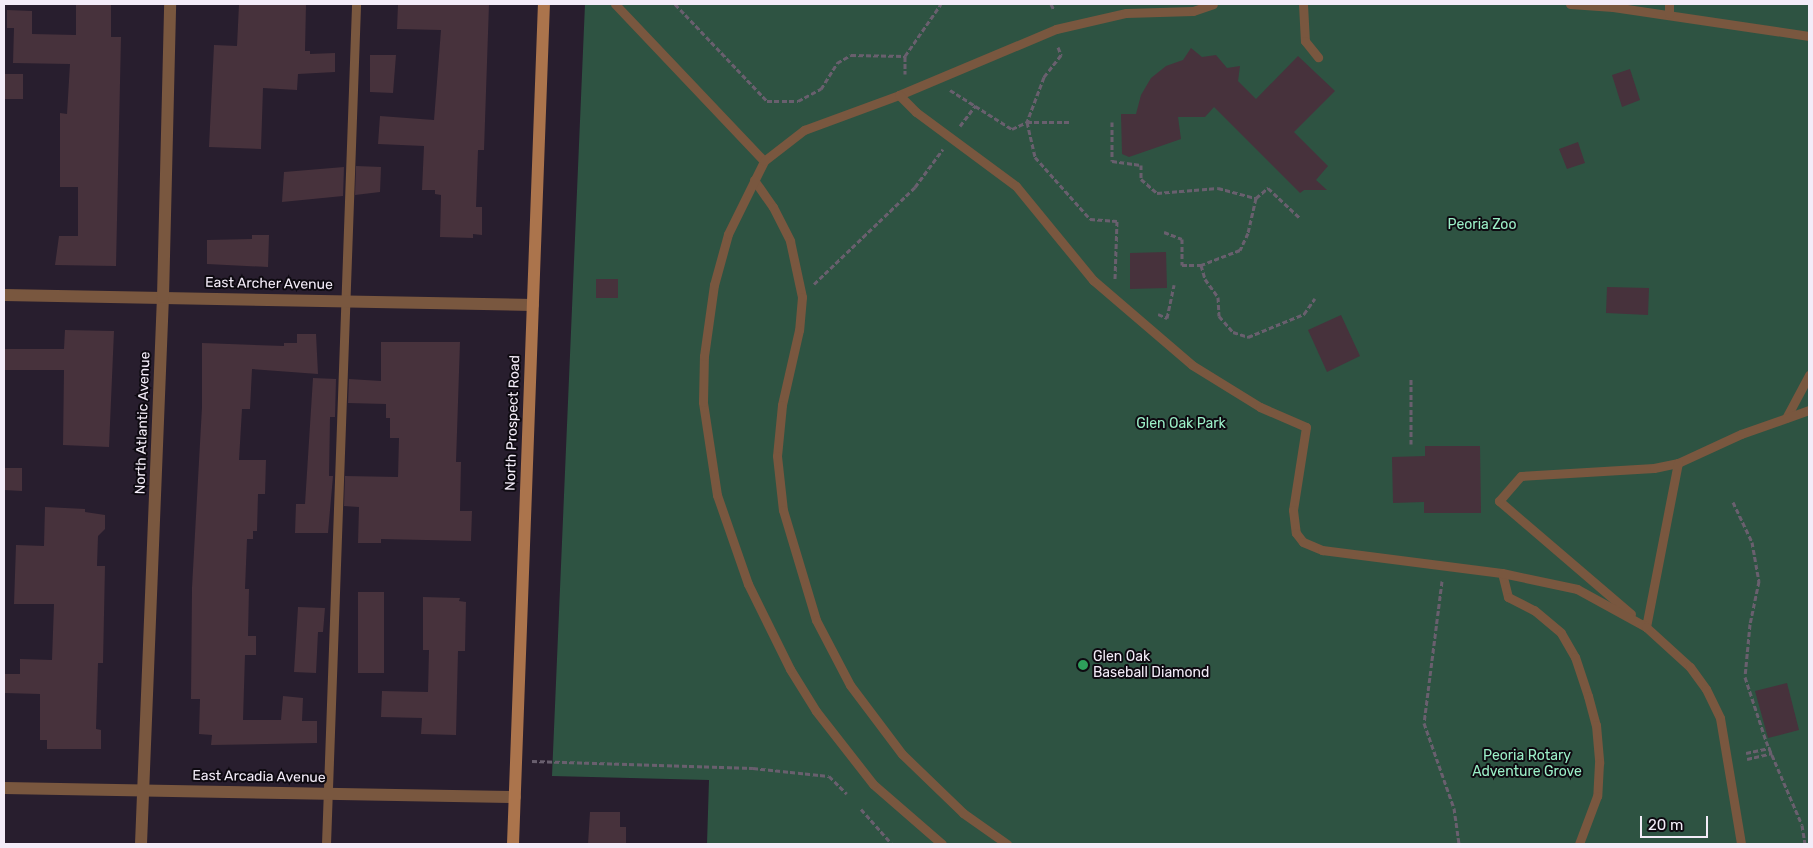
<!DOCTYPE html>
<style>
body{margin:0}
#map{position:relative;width:1813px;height:848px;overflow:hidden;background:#281e2e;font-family:Rubik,sans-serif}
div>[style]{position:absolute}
.green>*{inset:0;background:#2e5342}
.building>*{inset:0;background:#47323c}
.path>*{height:3px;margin-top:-1.5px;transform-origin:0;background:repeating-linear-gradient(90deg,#695f6e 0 5px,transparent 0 7.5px)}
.service>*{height:9px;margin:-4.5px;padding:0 4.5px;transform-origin:4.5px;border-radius:4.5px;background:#79573f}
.minor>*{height:12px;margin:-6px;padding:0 6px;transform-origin:6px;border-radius:6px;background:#79573f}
.secondary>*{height:12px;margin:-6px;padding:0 6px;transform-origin:6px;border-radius:6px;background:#ab744c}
.dots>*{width:14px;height:14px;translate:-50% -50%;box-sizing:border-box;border:2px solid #0e0a11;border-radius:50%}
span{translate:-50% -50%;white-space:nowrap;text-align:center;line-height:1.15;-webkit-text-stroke:4px #0e0a11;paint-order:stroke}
.park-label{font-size:14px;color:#9befc7}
.street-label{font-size:14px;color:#f3ecf8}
.poi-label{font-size:14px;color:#f3ecf8}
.left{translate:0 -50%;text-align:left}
.frame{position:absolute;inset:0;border:5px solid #f3ecf8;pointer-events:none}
.scale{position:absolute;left:1640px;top:816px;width:68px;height:22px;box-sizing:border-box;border:2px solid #f3ecf8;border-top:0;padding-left:6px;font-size:15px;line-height:18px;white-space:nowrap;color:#f3ecf8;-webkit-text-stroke:4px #0e0a11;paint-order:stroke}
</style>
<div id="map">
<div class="green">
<i style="clip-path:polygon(585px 4px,1809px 4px,1809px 844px,707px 844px,709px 780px,552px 776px)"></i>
</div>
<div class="building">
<i style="clip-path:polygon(76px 4px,111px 4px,111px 37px,121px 37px,116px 266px,55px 265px,59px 236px,78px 236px,78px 187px,60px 187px,60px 113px,67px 114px,70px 64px,13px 63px,14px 28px,7px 28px,7px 10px,32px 11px,32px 34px,76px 35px)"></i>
<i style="clip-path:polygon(239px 4px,306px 4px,305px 51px,310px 51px,310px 54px,335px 53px,335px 72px,298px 74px,297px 90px,263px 88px,261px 149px,209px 147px,214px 45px,237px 46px)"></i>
<i style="clip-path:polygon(398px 4px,489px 4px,484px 150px,478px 150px,476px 207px,482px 207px,482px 235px,473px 234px,473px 238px,440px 237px,441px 195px,435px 194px,435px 190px,422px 190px,424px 146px,378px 144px,380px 116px,434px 120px,441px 30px,397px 29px)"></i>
<i style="clip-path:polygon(1191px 48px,1202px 57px,1216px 55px,1227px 68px,1240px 66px,1238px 81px,1256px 99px,1298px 56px,1335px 91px,1294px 132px,1328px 166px,1316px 180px,1327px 190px,1304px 190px,1300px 193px,1214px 107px,1205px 117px,1178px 117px,1181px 139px,1129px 157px,1122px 154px,1121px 114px,1136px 114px,1141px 95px,1151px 78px,1166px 66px,1183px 60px)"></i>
<i style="clip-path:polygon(370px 55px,396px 55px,393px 93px,370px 92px)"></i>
<i style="clip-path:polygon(1630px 69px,1640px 100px,1622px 107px,1612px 75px)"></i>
<i style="clip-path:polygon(4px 74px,23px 74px,23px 99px,4px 99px)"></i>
<i style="clip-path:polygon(1578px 142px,1585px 163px,1567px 169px,1559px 149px)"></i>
<i style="clip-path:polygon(356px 166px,381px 167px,380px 192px,355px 195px)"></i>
<i style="clip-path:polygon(344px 167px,343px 196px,282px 202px,284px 172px)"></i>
<i style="clip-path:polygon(252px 235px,269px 235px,268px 267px,207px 264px,207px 240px,252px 239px)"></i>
<i style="clip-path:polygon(1166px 252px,1167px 288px,1130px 289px,1130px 253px)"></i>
<i style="clip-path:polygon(596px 279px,618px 279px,618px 298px,596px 298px)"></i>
<i style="clip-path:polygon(1607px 287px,1649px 288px,1648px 315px,1606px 313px)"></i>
<i style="clip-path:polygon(1341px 315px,1360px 356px,1327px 372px,1308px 330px)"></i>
<i style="clip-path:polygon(65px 330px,114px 331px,109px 447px,63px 445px,64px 370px,4px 370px,4px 349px,64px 349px)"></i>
<i style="clip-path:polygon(297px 334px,316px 334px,318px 374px,252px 369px,250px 409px,242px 409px,239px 460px,266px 460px,265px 494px,258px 494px,257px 531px,253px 531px,253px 539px,247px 539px,245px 589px,249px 589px,248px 636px,256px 636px,256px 655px,245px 655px,243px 720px,281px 720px,283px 696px,303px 698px,302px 721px,317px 721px,317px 743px,211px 745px,212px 735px,199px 734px,200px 699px,191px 699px,192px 588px,202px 407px,202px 343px,284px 346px,284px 343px,297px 343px)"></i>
<i style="clip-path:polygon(381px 342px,460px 342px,456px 462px,461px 462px,460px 511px,472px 511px,471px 541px,381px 539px,381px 543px,358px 543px,359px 507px,344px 506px,345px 476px,398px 477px,399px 438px,390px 438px,390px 418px,386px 418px,386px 404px,348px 403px,349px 379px,381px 381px)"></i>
<i style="clip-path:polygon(313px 378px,336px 379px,335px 417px,330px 417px,329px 476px,333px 476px,328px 533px,295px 533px,296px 504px,305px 504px)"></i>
<i style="clip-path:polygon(1425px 446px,1480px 446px,1481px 513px,1424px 513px,1424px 502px,1393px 503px,1392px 457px,1425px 456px)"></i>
<i style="clip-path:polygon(4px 468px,22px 468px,22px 491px,4px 490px)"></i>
<i style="clip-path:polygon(45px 507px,85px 509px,85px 512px,105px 515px,105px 529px,98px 536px,97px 566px,105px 566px,103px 663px,98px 663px,96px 729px,101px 730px,101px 749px,47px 749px,47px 740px,40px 740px,40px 694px,4px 693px,4px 674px,20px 674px,20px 659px,52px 660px,54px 604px,14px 604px,16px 545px,44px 546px)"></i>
<i style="clip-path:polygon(358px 592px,384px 592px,384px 673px,358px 673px)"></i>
<i style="clip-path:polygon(423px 597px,460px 598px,459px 601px,466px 602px,465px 651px,458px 651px,456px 735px,421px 734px,422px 718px,381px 717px,382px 691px,428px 692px,429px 650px,423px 650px)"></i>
<i style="clip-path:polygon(298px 607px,325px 608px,323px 632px,318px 632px,316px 673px,294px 672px)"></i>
<i style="clip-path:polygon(1787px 683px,1799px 730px,1768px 738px,1755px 691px)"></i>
<i style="clip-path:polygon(590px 812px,620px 812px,620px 827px,626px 827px,626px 844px,588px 844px)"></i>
</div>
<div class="path">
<i style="left:675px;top:4px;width:134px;rotate:46.5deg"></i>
<i style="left:767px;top:101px;width:31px"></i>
<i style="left:798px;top:101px;width:26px;rotate:-28deg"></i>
<i style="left:821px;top:89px;width:31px;rotate:-58deg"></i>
<i style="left:837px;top:63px;width:16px;rotate:-30deg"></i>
<i style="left:851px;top:55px;width:54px;rotate:1.1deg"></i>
<i style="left:905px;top:56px;width:63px;rotate:-55.3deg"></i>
<i style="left:1051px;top:4px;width:7px;rotate:63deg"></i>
<i style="left:1058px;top:47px;width:9px;rotate:69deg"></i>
<i style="left:1061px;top:55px;width:28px;rotate:128deg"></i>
<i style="left:1044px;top:77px;width:48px;rotate:110.7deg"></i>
<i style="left:1027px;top:122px;width:36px;rotate:77deg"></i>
<i style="left:1035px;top:157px;width:83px;rotate:48.4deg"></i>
<i style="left:1090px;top:219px;width:27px;rotate:4deg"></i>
<i style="left:1117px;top:221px;width:58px;rotate:92deg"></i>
<i style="left:905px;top:56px;width:18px;rotate:90deg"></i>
<i style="left:950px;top:90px;width:73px;rotate:32.2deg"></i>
<i style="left:1012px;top:129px;width:17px;rotate:-25deg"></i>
<i style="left:1027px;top:122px;width:44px"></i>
<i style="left:1112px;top:122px;width:39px;rotate:90deg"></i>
<i style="left:1112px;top:161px;width:29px;rotate:8deg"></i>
<i style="left:1141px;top:165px;width:14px;rotate:90deg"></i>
<i style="left:1141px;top:179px;width:21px;rotate:41deg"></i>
<i style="left:1157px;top:193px;width:61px;rotate:-4.7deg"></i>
<i style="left:1218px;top:188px;width:39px;rotate:15deg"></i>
<i style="left:1256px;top:198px;width:16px;rotate:-40deg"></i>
<i style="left:1268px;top:188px;width:44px;rotate:43.2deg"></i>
<i style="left:960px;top:126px;width:26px;rotate:-53deg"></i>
<i style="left:1256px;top:198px;width:36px;rotate:103deg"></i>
<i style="left:1248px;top:233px;width:19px;rotate:115deg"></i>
<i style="left:1240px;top:250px;width:42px;rotate:159deg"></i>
<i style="left:1201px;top:265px;width:15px;rotate:74deg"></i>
<i style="left:1205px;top:279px;width:22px;rotate:54deg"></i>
<i style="left:1218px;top:297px;width:19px;rotate:87deg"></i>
<i style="left:1219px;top:316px;width:21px;rotate:49deg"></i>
<i style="left:1233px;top:332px;width:16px;rotate:18deg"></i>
<i style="left:1248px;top:337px;width:61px;rotate:-22.3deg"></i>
<i style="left:1304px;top:314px;width:19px;rotate:-55deg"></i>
<i style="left:1164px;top:232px;width:19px;rotate:21deg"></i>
<i style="left:1182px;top:239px;width:26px;rotate:90deg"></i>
<i style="left:1182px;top:265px;width:19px"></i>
<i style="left:814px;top:284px;width:140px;rotate:-43.8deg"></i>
<i style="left:915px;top:187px;width:47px;rotate:-53.6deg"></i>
<i style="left:1158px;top:314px;width:10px;rotate:24deg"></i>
<i style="left:1167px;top:318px;width:34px;rotate:-78deg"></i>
<i style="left:1411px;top:444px;width:65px;rotate:-90deg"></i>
<i style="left:1733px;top:502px;width:44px;rotate:64.6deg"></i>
<i style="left:1752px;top:542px;width:40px;rotate:80deg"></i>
<i style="left:1759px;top:581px;width:44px;rotate:101.8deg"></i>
<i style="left:1750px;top:624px;width:53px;rotate:95.4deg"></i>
<i style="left:1745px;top:677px;width:67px;rotate:71.8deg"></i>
<i style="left:1766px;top:741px;width:91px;rotate:66.8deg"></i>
<i style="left:1802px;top:825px;width:19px;rotate:81deg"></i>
<i style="left:1442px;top:581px;width:143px;rotate:97.2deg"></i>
<i style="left:1424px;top:723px;width:90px;rotate:70.6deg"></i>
<i style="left:1454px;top:808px;width:36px;rotate:82deg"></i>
<i style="left:1746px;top:753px;width:25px;rotate:-12deg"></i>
<i style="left:1747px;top:759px;width:26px;rotate:-13deg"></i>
<i style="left:532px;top:761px;width:221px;rotate:1.8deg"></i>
<i style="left:753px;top:768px;width:76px;rotate:6deg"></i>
<i style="left:829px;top:776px;width:25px;rotate:45deg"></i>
<i style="left:861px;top:809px;width:47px;rotate:48.5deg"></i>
</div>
<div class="service">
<i style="left:615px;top:4px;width:216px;rotate:46.5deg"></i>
<i style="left:1303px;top:4px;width:37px;rotate:87deg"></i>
<i style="left:1305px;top:41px;width:21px;rotate:51deg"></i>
<i style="left:1570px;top:4px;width:43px;rotate:4deg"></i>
<i style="left:1613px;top:7px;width:198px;rotate:8.4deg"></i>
<i style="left:1669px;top:4px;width:10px;rotate:90deg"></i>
<i style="left:899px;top:95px;width:170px;rotate:-22.8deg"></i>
<i style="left:1056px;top:29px;width:72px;rotate:-12.9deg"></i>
<i style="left:1126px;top:13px;width:67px;rotate:-1.7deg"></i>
<i style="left:1193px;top:11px;width:21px;rotate:-19deg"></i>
<i style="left:754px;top:180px;width:33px;rotate:55deg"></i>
<i style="left:773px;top:207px;width:38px;rotate:63deg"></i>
<i style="left:790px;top:241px;width:57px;rotate:77.9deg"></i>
<i style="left:802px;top:297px;width:33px;rotate:95deg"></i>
<i style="left:799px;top:330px;width:77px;rotate:102.8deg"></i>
<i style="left:782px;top:405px;width:51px;rotate:95.6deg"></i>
<i style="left:777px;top:456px;width:54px;rotate:83.7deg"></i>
<i style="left:783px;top:510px;width:115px;rotate:73.3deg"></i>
<i style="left:816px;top:620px;width:73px;rotate:62.4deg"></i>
<i style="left:850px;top:685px;width:86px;rotate:53deg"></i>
<i style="left:902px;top:754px;width:85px;rotate:44deg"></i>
<i style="left:963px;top:813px;width:54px;rotate:35.2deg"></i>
<i style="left:1786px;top:418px;width:49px;rotate:-61.9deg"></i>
<i style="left:1502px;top:573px;width:25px;rotate:76deg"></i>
<i style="left:1508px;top:597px;width:29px;rotate:27deg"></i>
<i style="left:1534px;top:610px;width:35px;rotate:40deg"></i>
<i style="left:1561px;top:633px;width:28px;rotate:60deg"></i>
<i style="left:1575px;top:657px;width:41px;rotate:71.6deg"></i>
<i style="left:1588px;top:696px;width:30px;rotate:75deg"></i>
<i style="left:1596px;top:725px;width:38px;rotate:85deg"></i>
<i style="left:1599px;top:763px;width:33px;rotate:93deg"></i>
<i style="left:1597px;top:796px;width:51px;rotate:110.6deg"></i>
<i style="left:1631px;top:614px;width:174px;rotate:-139.4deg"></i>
<i style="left:1499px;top:501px;width:33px;rotate:-49deg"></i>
<i style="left:1521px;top:476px;width:133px;rotate:-3.4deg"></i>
<i style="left:1654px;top:468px;width:25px;rotate:-12deg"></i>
<i style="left:1678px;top:463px;width:69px;rotate:-24.7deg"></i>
<i style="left:1741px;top:434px;width:72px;rotate:-19.4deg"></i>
<i style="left:1643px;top:624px;width:4px;rotate:45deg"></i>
<i style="left:1646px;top:627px;width:167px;rotate:-79deg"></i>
<i style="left:326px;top:844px;width:841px;rotate:-87.95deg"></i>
<i style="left:942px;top:844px;width:91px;rotate:-139deg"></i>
<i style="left:873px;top:784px;width:93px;rotate:-128deg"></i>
<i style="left:816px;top:711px;width:49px;rotate:-121.8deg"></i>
<i style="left:790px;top:669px;width:95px;rotate:-116.3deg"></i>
<i style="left:748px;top:584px;width:94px;rotate:-109.2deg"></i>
<i style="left:717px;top:495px;width:94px;rotate:-98.6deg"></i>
<i style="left:703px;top:402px;width:46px;rotate:-88.8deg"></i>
<i style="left:704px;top:356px;width:72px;rotate:-82deg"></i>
<i style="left:714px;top:285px;width:53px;rotate:-74.6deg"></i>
<i style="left:728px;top:234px;width:81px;rotate:-63.7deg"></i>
<i style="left:764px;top:161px;width:51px;rotate:-37.8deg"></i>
<i style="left:804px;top:130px;width:101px;rotate:-20.2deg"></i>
<i style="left:899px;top:95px;width:24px;rotate:45deg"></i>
<i style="left:916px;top:112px;width:124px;rotate:36.5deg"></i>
<i style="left:1016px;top:186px;width:122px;rotate:50.7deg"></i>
<i style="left:1093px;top:280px;width:130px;rotate:40.6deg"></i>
<i style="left:1192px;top:365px;width:80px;rotate:31.7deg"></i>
<i style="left:1260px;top:407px;width:50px;rotate:23.5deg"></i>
<i style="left:1306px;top:427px;width:84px;rotate:98.9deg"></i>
<i style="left:1293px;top:510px;width:23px;rotate:83deg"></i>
<i style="left:1296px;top:533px;width:11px;rotate:52deg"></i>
<i style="left:1303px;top:542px;width:21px;rotate:23deg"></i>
<i style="left:1322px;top:550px;width:181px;rotate:7.3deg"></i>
<i style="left:1502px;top:573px;width:77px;rotate:12deg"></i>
<i style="left:1577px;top:589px;width:79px;rotate:28.8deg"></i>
<i style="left:1646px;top:627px;width:59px;rotate:42.3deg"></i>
<i style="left:1690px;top:667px;width:27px;rotate:54deg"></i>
<i style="left:1706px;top:689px;width:32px;rotate:64deg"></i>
<i style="left:1720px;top:718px;width:128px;rotate:80.5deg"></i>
</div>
<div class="minor">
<i style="left:4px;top:295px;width:529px;rotate:1.08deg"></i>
<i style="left:4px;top:788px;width:511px;rotate:1.01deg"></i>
<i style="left:141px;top:844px;width:547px;rotate:-87.7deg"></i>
<i style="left:163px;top:297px;width:293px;rotate:-88.6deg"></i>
</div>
<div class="secondary">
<i style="left:513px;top:844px;width:841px;rotate:-87.89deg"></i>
</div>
<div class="dots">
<i style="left:1083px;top:665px;background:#2e9e5b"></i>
</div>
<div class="park-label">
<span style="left:1482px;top:225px">Peoria Zoo</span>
<span style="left:1181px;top:424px">Glen Oak Park</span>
<span style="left:1527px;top:764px">Peoria Rotary<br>Adventure Grove</span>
</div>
<div class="street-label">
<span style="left:269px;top:284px;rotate:1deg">East Archer Avenue</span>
<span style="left:143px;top:423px;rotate:-88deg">North Atlantic Avenue</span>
<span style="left:513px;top:423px;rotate:-88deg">North Prospect Road</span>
<span style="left:259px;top:777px;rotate:1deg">East Arcadia Avenue</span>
</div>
<div class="poi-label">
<span class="left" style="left:1093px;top:665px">Glen Oak<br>Baseball Diamond</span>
</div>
<div class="frame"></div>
<div class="scale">20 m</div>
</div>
